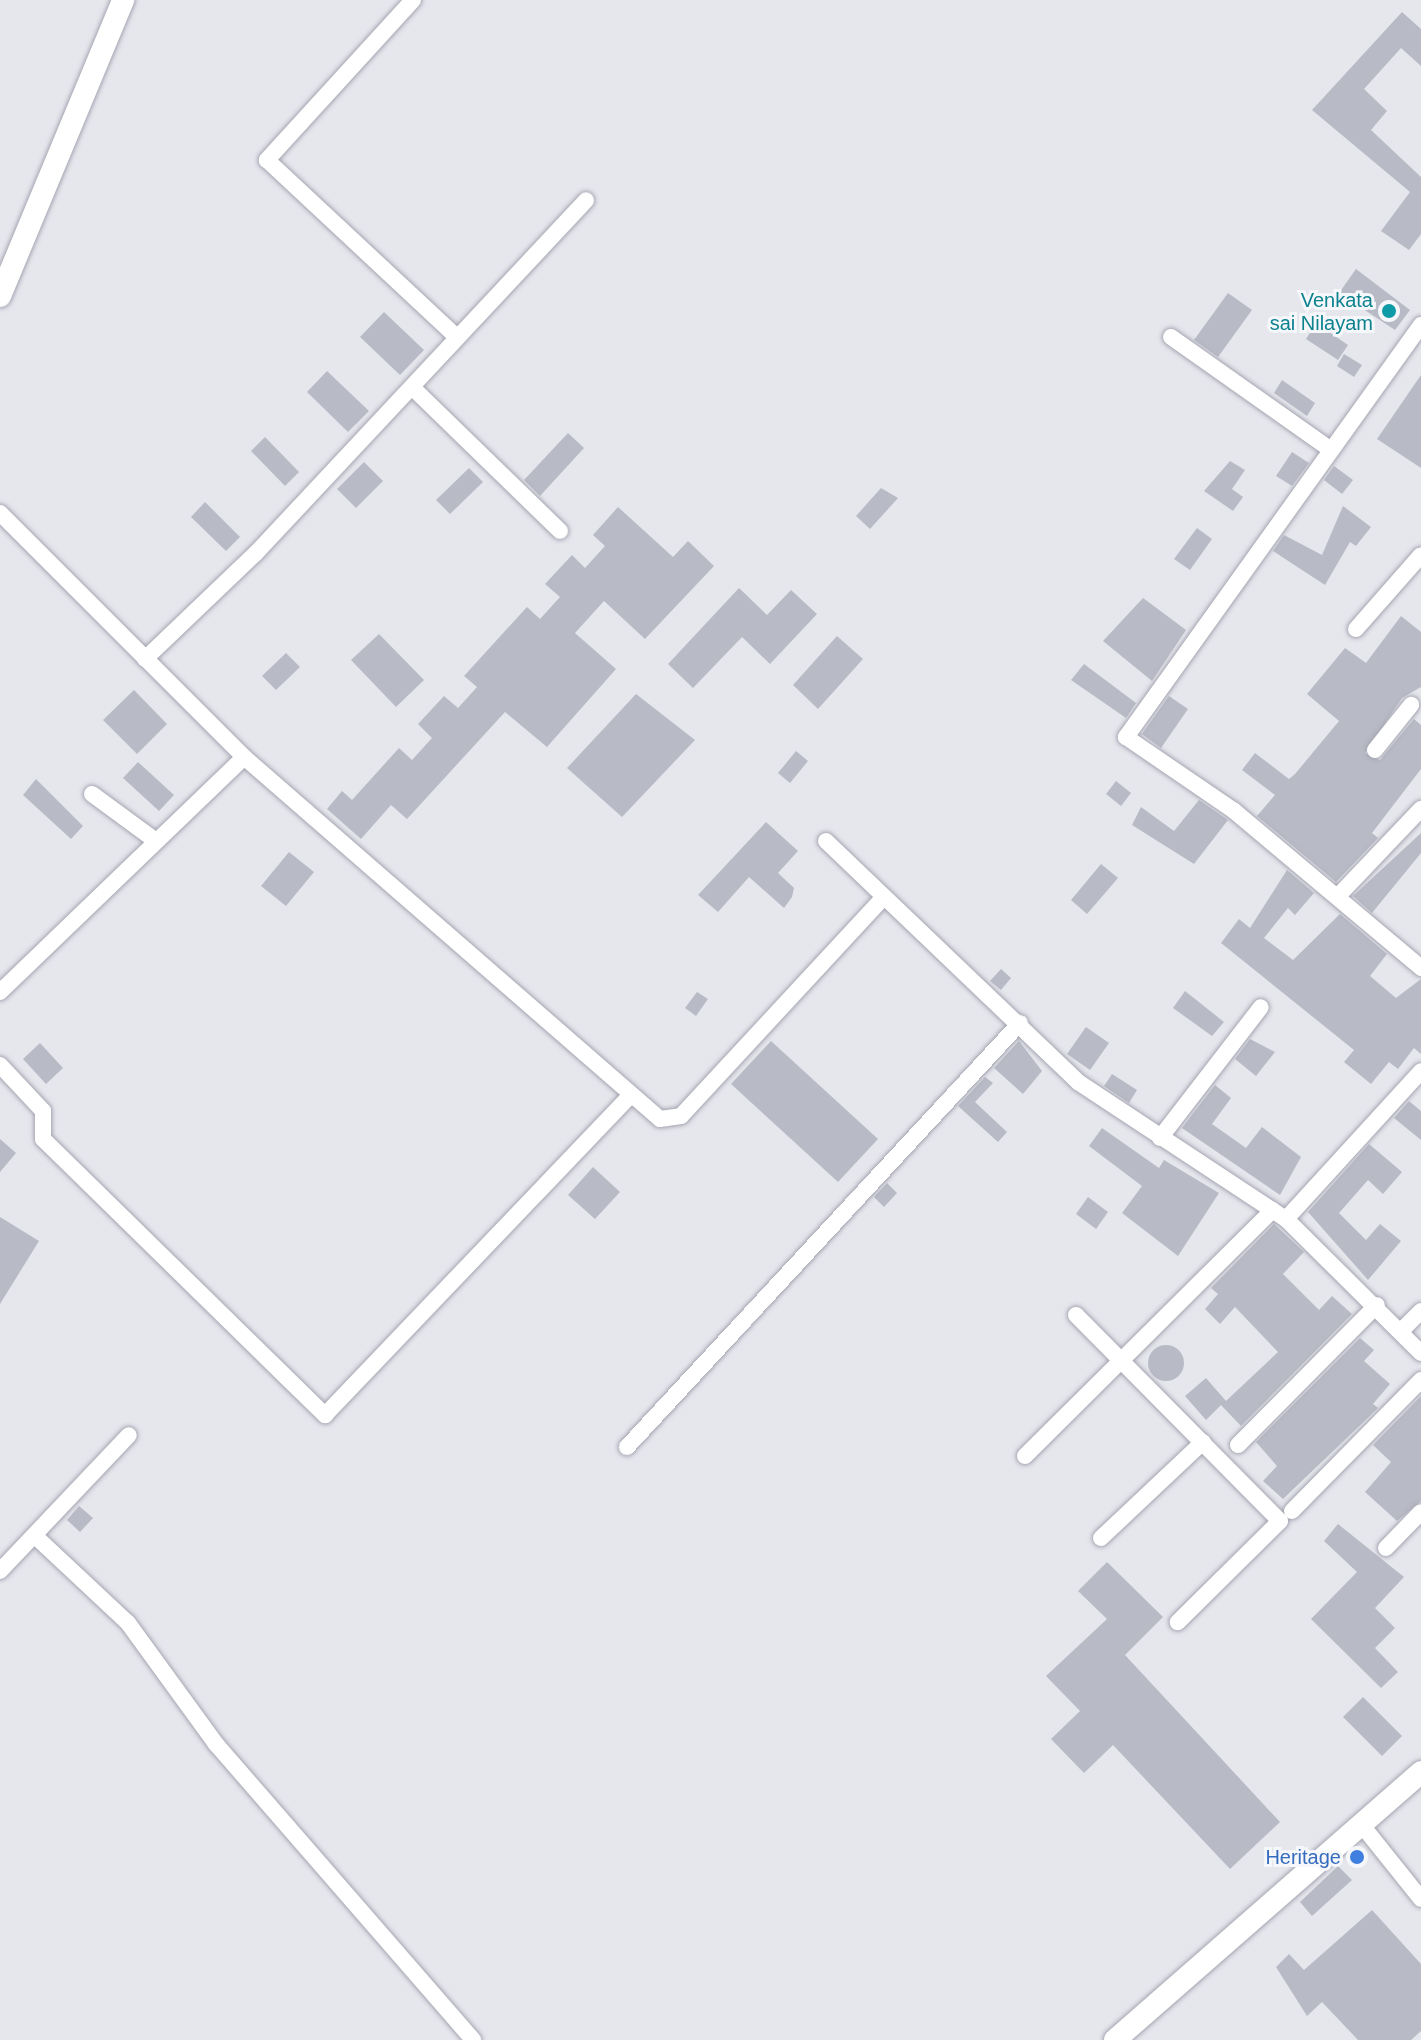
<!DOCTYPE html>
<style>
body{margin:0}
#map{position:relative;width:1421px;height:2040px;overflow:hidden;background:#e6e7ed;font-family:Arial,sans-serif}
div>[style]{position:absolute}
.building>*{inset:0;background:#b8bac5}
.round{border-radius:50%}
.roads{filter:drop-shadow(0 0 2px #a5a5b2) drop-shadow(0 0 2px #a5a5b2)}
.street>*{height:16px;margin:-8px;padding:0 8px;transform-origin:8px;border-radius:8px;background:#fff}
.secondary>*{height:22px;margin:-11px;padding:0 11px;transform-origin:11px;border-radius:11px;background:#fff}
.dots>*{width:22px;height:22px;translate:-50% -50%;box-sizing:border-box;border:4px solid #f6f7fa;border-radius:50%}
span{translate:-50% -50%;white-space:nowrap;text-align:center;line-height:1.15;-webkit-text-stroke:6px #f6f7fa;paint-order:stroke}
.culture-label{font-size:20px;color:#0d838f}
.right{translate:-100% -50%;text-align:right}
.shop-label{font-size:20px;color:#366cbe}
</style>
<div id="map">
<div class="building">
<i style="clip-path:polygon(1402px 12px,1421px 29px,1421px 66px,1401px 48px,1364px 89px,1387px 111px,1371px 130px,1421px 177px,1421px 234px,1409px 250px,1381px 231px,1410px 192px,1312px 110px)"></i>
<i style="clip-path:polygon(1356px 269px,1410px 310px,1395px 330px,1339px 293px)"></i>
<i style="clip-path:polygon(1228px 293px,1252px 310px,1218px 357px,1194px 340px)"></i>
<i style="clip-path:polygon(384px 312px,424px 350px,400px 375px,360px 337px)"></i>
<i style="clip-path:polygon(1316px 323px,1348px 345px,1338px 360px,1306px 339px)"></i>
<i style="clip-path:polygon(1344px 354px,1362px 365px,1354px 377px,1337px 366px)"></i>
<i style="clip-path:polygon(327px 371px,369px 411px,348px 432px,307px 392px)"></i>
<i style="clip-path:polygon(1421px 375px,1421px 468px,1377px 439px)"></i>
<i style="clip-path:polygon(1282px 380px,1315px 403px,1307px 416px,1274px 393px)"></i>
<i style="clip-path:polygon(568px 433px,584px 448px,540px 496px,524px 480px)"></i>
<i style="clip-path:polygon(265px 437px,299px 472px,285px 486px,251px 451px)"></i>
<i style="clip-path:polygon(1292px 452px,1309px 463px,1292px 486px,1276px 476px)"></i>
<i style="clip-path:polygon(1230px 461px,1245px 470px,1232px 489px,1243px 497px,1233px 511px,1204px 491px)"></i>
<i style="clip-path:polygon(364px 462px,383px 481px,356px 508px,337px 489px)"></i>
<i style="clip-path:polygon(1334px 466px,1353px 480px,1342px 494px,1324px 480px)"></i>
<i style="clip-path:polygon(469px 468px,483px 482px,450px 514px,436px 500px)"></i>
<i style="clip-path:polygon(881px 488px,898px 498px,870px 529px,856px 516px)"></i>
<i style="clip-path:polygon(205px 502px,240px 537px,226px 551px,191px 517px)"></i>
<i style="clip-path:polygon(1343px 506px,1371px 527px,1356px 546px,1350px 542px,1325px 585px,1273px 551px,1284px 535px,1322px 555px)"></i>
<i style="clip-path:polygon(618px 507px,673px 557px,688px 541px,714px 566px,645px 639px,604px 601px,575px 633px,616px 669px,547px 747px,505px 712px,407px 819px,391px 805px,361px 839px,327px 809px,342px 791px,352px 800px,399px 748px,412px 760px,432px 738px,418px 724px,444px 696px,458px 708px,477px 687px,464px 676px,527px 607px,540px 619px,560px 597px,545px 584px,572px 555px,585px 568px,605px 546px,593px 535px)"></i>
<i style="clip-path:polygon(1197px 528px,1212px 539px,1190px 570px,1174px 559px)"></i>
<i style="clip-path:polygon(739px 588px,767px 615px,791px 590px,817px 614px,770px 664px,742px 637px,693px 688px,668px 664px)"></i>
<i style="clip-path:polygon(1143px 598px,1186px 630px,1152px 681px,1103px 641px)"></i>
<i style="clip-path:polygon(1401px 616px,1421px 632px,1421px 687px,1402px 698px,1365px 753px,1380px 760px,1414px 719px,1421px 725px,1421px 769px,1372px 833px,1378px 838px,1336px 882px,1257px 816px,1275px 795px,1242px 770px,1255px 753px,1289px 779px,1295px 774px,1339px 721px,1307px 694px,1345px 648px,1366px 663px)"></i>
<i style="clip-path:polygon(379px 634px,424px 680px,396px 707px,351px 660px)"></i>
<i style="clip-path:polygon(837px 636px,863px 659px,818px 709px,793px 685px)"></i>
<i style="clip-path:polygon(286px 653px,300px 667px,276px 690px,262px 676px)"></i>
<i style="clip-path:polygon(1084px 664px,1136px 703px,1126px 718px,1071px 680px)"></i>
<i style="clip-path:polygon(134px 690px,167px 724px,137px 754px,103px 720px)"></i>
<i style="clip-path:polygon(636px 694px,695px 740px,622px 817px,567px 768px)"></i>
<i style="clip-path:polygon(1169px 696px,1188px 709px,1161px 748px,1142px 734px)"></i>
<i style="clip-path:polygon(796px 751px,808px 761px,790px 783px,778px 773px)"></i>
<i style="clip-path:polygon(138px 762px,174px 795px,159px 811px,123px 778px)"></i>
<i style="clip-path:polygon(36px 779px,83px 826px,71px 839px,23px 795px)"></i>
<i style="clip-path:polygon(1116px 781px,1131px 793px,1121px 806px,1106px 794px)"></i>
<i style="clip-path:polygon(1199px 800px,1228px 820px,1194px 864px,1132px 825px,1141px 807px,1174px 831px)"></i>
<i style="clip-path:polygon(766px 822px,798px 851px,778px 873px,794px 888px,792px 897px,784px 908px,749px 877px,718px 912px,698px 895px)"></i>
<i style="clip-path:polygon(1421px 833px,1421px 853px,1372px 913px,1353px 896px)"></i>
<i style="clip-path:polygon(289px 852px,314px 872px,286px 906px,261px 886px)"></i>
<i style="clip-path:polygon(1101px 864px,1118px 878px,1087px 914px,1071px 900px)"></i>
<i style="clip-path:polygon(1287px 870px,1314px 893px,1295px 915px,1288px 908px,1264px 938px,1293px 960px,1340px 914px,1387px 954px,1370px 976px,1396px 998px,1421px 979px,1421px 1054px,1414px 1048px,1398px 1069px,1389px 1062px,1371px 1084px,1344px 1062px,1354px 1050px,1221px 943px,1239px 919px,1250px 928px)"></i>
<i style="clip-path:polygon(1001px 969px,1011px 978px,1001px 990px,990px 981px)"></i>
<i style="clip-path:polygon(1185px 991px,1224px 1022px,1212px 1036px,1173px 1008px)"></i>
<i style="clip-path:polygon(697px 992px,708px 999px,696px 1016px,685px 1008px)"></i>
<i style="clip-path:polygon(1086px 1027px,1109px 1043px,1090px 1070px,1067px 1054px)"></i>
<i style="clip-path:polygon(1250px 1039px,1275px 1052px,1256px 1076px,1235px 1059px)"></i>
<i style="clip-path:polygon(771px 1041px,878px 1139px,838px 1182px,731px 1084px)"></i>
<i style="clip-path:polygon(1019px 1041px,1042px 1071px,1023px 1094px,994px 1068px)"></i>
<i style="clip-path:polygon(40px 1043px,63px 1068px,46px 1084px,23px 1059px)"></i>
<i style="clip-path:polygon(1112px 1074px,1137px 1090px,1129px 1103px,1104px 1086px)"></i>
<i style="clip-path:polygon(985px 1077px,993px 1083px,975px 1102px,1007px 1132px,998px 1142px,958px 1106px)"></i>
<i style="clip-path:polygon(1215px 1085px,1231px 1098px,1212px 1124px,1246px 1148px,1262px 1127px,1301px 1157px,1280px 1195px,1182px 1128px)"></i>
<i style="clip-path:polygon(1409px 1101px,1421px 1111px,1421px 1140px,1394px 1118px)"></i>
<i style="clip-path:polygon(1102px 1128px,1159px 1168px,1164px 1160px,1219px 1193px,1178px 1256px,1122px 1213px,1142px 1186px,1089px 1146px)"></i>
<i style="clip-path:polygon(0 1139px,16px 1153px,0 1172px)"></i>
<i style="clip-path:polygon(1369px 1144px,1402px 1172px,1383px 1194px,1368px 1180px,1339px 1213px,1366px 1240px,1380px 1224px,1401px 1241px,1368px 1280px,1308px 1212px)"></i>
<i style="clip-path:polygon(593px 1167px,620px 1192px,595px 1219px,568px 1195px)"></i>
<i style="clip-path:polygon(887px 1183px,897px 1193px,884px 1207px,874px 1197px)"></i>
<i style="clip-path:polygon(1088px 1197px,1108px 1212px,1096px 1229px,1076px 1214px)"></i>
<i style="clip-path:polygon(0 1217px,39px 1241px,0 1304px)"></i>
<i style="clip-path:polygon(1274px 1224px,1304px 1252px,1283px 1274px,1319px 1310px,1332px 1296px,1352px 1314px,1241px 1426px,1221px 1405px,1206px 1420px,1185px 1396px,1206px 1378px,1226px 1401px,1278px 1352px,1235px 1307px,1220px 1324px,1205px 1309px,1218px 1294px,1211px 1288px)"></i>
<i style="clip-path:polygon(1360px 1338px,1374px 1350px,1364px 1361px,1390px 1384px,1373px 1404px,1378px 1408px,1283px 1499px,1263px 1481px,1277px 1466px,1256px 1442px)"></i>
<i class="round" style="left:1148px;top:1345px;width:36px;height:36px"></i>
<i style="clip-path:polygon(1421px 1396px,1421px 1501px,1397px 1521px,1365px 1492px,1391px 1462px,1373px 1445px)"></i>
<i style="clip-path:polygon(79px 1506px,93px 1518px,80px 1532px,67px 1520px)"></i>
<i style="clip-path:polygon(1338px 1524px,1404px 1577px,1375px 1608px,1395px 1628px,1375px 1648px,1398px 1672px,1381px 1688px,1311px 1619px,1357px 1572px,1324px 1541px)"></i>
<i style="clip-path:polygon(1107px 1562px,1163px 1617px,1125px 1655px,1280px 1822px,1230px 1869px,1113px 1745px,1084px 1773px,1051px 1739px,1080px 1711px,1046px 1676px,1107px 1619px,1078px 1591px)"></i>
<i style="clip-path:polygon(1363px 1697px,1402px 1736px,1382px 1756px,1343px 1717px)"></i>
<i style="clip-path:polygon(1338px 1866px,1352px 1880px,1312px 1916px,1300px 1902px)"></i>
<i style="clip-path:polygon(1372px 1910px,1421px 1964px,1421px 2031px,1411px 2040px,1358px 2040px,1322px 2002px,1307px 2016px,1276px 1967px,1289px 1954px,1304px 1970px)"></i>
</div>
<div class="roads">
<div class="street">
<i style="left:413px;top:0;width:217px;rotate:132.4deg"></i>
<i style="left:267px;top:160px;width:260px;rotate:43deg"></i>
<i style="left:1421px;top:325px;width:507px;rotate:125.6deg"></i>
<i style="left:1126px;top:737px;width:130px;rotate:34.3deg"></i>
<i style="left:1233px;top:810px;width:246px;rotate:40deg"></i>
<i style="left:1171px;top:337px;width:196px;rotate:35.2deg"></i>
<i style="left:413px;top:388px;width:205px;rotate:44.2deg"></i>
<i style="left:0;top:513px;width:345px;rotate:45deg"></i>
<i style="left:244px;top:757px;width:551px;rotate:41.03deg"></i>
<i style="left:660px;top:1119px;width:21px;rotate:-8deg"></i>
<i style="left:681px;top:1116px;width:296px;rotate:-47.2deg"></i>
<i style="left:1356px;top:629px;width:98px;rotate:-48.7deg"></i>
<i style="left:145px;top:659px;width:153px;rotate:-43.7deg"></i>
<i style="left:256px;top:553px;width:483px;rotate:-46.9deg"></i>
<i style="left:1375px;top:750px;width:58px;rotate:-51.3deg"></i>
<i style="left:92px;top:794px;width:79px;rotate:36.3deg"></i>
<i style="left:826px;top:841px;width:349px;rotate:43.7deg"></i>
<i style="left:1078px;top:1082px;width:249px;rotate:33.4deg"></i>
<i style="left:1286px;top:1219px;width:200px;rotate:-47.6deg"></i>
<i style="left:1339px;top:895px;width:119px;rotate:-46.4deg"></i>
<i style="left:0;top:992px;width:339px;rotate:-43.9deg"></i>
<i style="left:0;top:1065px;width:63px;rotate:46.9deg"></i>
<i style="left:43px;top:1111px;width:28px;rotate:90deg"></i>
<i style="left:43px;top:1139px;width:395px;rotate:44.4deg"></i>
<i style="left:325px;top:1415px;width:443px;rotate:-46.3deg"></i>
<i style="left:1160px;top:1138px;width:165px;rotate:-52.4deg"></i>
<i style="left:1286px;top:1219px;width:190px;rotate:44.8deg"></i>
<i style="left:1076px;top:1315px;width:290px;rotate:45.3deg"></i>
<i style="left:1280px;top:1521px;width:144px;rotate:135.3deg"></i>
<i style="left:1402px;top:1330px;width:27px;rotate:-45deg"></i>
<i style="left:1238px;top:1445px;width:197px;rotate:-45.2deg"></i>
<i style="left:627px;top:1447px;width:578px;rotate:-47.17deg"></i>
<i style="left:1025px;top:1456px;width:349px;rotate:-44.8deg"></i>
<i style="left:1292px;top:1511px;width:184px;rotate:-45.4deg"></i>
<i style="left:35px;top:1536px;width:127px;rotate:43.1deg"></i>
<i style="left:128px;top:1623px;width:150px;rotate:54deg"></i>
<i style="left:216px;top:1744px;width:392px;rotate:49deg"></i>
<i style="left:1101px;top:1538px;width:140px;rotate:-43.3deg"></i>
<i style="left:1386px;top:1548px;width:50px;rotate:-45.8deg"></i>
<i style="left:0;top:1571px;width:187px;rotate:-46.5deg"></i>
<i style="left:1361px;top:1824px;width:96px;rotate:51.3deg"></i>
</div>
<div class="secondary">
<i style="left:0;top:296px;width:321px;rotate:-67.4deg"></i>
<i style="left:1115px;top:2040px;width:407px;rotate:-41.2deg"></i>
</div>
</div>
<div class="dots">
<i style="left:1389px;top:311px;background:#0f9aa8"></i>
<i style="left:1357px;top:1857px;background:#3f7fe0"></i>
</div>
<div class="culture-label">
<span class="right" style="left:1373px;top:312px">Venkata<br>sai Nilayam</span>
</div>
<div class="shop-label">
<span class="right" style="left:1341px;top:1857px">Heritage</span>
</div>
</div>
